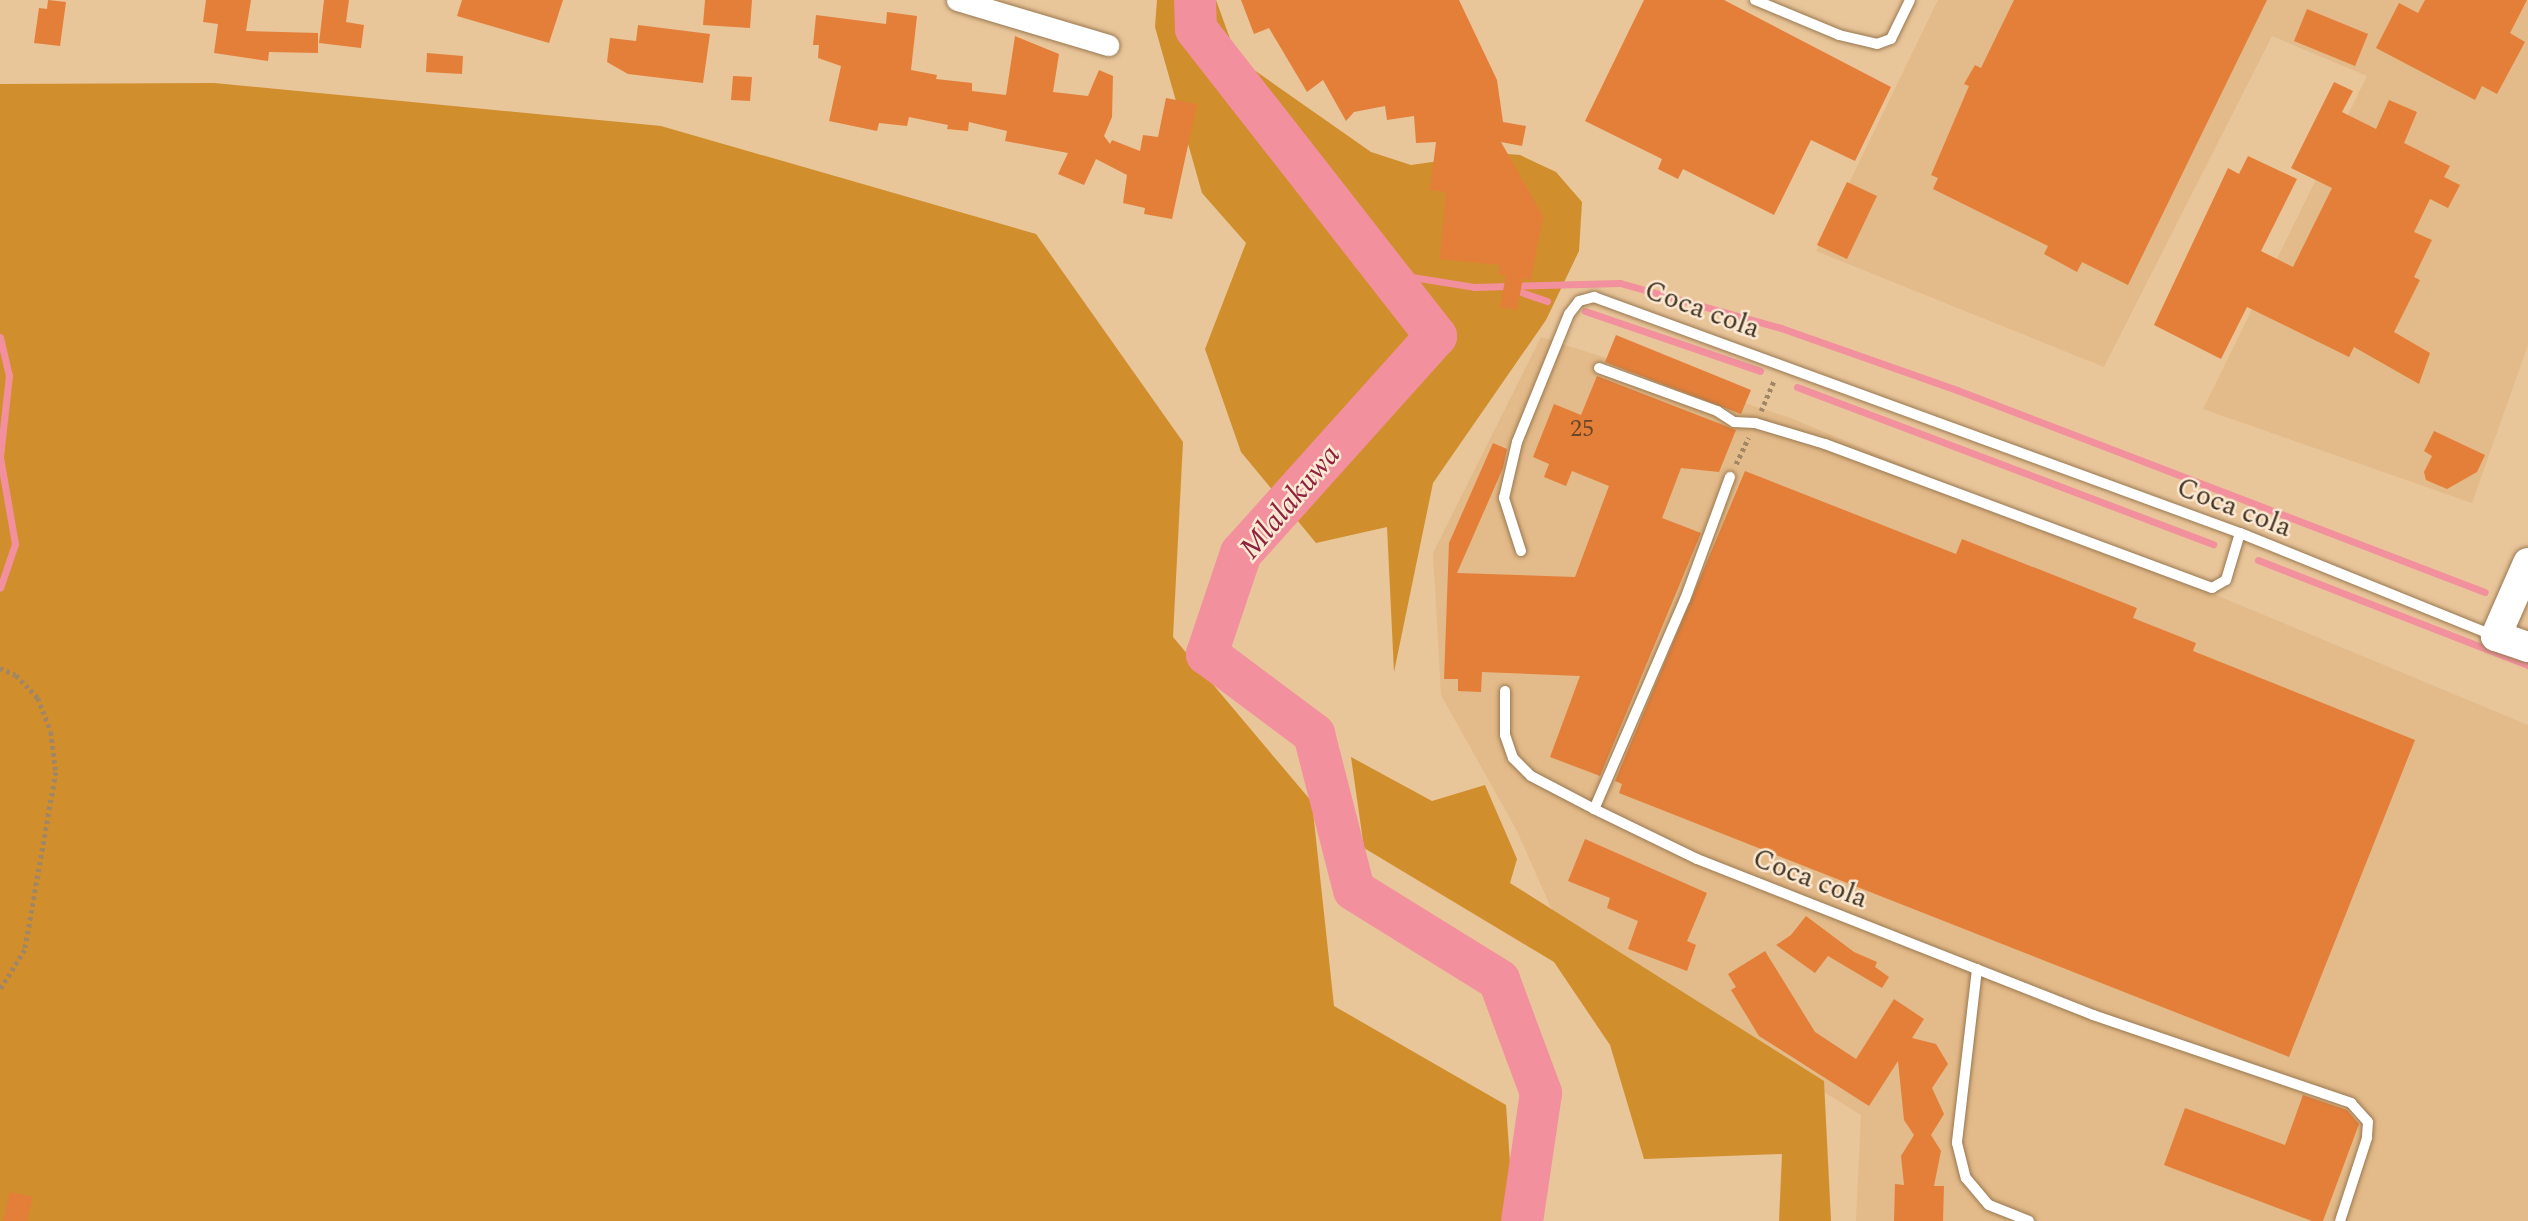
<!DOCTYPE html>
<style>
body{margin:0}
#map{position:relative;width:2528px;height:1221px;overflow:hidden;background:#e9c59a;font-family:Spectral,serif}
div>[style]{position:absolute}
.built>*{inset:0;background:#e3ba89}
.green>*{inset:0;background:#d18e2d}
.stream>*{height:7px;margin:-3.5px;padding:0 3.5px;transform-origin:3.5px;border-radius:3.5px;background:#f2909e}
.river>*{height:42px;margin:-21px;padding:0 21px;transform-origin:21px;border-radius:21px;background:#f2909e}
.building>*{inset:0;background:#e47f3a}
.path>*{height:4.5px;margin-top:-2.25px;transform-origin:0;background:repeating-linear-gradient(90deg,#a18666 0 3.5px,transparent 0 7px)}
.roads{filter:drop-shadow(0 0 2px #997850) drop-shadow(0 0 2px #997850)}
.service>*{height:10px;margin:-5px;padding:0 5px;transform-origin:5px;border-radius:5px;background:#fff}
.minor>*{height:21px;margin:-10.5px;padding:0 10.5px;transform-origin:10.5px;border-radius:10.5px;background:#fff}
.secondary>*{height:30px;margin:-15px;padding:0 15px;transform-origin:15px;border-radius:15px;background:#fff}
span{translate:-50% -50%;white-space:nowrap;text-align:center;line-height:1.15;-webkit-text-stroke:5px #fce9d4;paint-order:stroke}
.number-label{font-size:24px;color:#6a4627}
.number-label span{-webkit-text-stroke-width:0}
.street-label{font-size:28px;color:#413321}
.water-label{font-size:30px;color:#8f233d;font-style:italic}
</style>
<div id="map">
<div class="built">
<i style="clip-path:polygon(1938px 0,2528px 0,2528px 345px,2472px 503px,2203px 409px,2367px 76px,2272px 36px,2104px 367px,1816px 251px)"></i>
<i style="clip-path:polygon(1541px 337px,1788px 417px,2528px 725px,2528px 1221px,1856px 1221px,1861px 1115px,1560px 928px,1517px 831px,1441px 695px,1433px 553px)"></i>
</div>
<div class="green">
<i style="clip-path:polygon(1157px 0,1216px 0,1237px 58px,1371px 152px,1411px 165px,1496px 153px,1520px 155px,1556px 172px,1582px 202px,1579px 251px,1546px 320px,1433px 483px,1394px 672px,1387px 527px,1316px 543px,1241px 452px,1205px 349px,1246px 243px,1202px 193px,1155px 27px)"></i>
<i style="clip-path:polygon(214px 83px,661px 126px,1036px 234px,1183px 442px,1173px 637px,1312px 802px,1334px 1006px,1506px 1105px,1514px 1221px,0 1221px,0 84px)"></i>
<i style="clip-path:polygon(1351px 757px,1432px 801px,1485px 785px,1517px 859px,1510px 883px,1824px 1081px,1831px 1221px,1779px 1221px,1782px 1154px,1644px 1159px,1610px 1045px,1554px 962px,1364px 848px)"></i>
</div>
<div class="stream">
<i style="left:1387px;top:273px;width:88px;rotate:9.1deg"></i>
<i style="left:1474px;top:287px;width:146px;rotate:-1.6deg"></i>
<i style="left:1620px;top:283px;width:167px;rotate:15.6deg"></i>
<i style="left:1781px;top:328px;width:187px;rotate:19.4deg"></i>
<i style="left:1957px;top:390px;width:565px;rotate:20.94deg"></i>
<i style="left:1512px;top:289px;width:37px;rotate:19deg"></i>
<i style="left:1585px;top:311px;width:185px;rotate:18.9deg"></i>
<i style="left:0;top:337px;width:39px;rotate:77deg"></i>
<i style="left:9px;top:375px;width:82px;rotate:96.3deg"></i>
<i style="left:0;top:457px;width:88px;rotate:80.2deg"></i>
<i style="left:15px;top:544px;width:46px;rotate:108.8deg"></i>
<i style="left:1797px;top:387px;width:445px;rotate:20.7deg"></i>
<i style="left:2258px;top:560px;width:290px;rotate:21.3deg"></i>
</div>
<div class="river">
<i style="left:1195px;top:0;width:29px;rotate:88deg"></i>
<i style="left:1196px;top:29px;width:390px;rotate:52deg"></i>
<i style="left:1436px;top:336px;width:292px;rotate:131.9deg"></i>
<i style="left:1241px;top:553px;width:107px;rotate:108.6deg"></i>
<i style="left:1207px;top:654px;width:134px;rotate:36.8deg"></i>
<i style="left:1314px;top:734px;width:161px;rotate:75.6deg"></i>
<i style="left:1354px;top:890px;width:171px;rotate:31.8deg"></i>
<i style="left:1499px;top:980px;width:121px;rotate:69.6deg"></i>
<i style="left:1541px;top:1093px;width:129px;rotate:98.4deg"></i>
</div>
<div class="building">
<i style="clip-path:polygon(48px 0,66px 2px,60px 46px,34px 43px,39px 8px,47px 9px)"></i>
<i style="clip-path:polygon(206px 0,251px 0,246px 31px,318px 33px,318px 53px,269px 52px,268px 61px,214px 53px,218px 24px,203px 22px)"></i>
<i style="clip-path:polygon(324px 0,349px 0,346px 22px,364px 25px,361px 48px,319px 43px)"></i>
<i style="clip-path:polygon(462px 0,563px 0,549px 43px,457px 16px)"></i>
<i style="clip-path:polygon(705px 0,752px 0,750px 28px,703px 25px)"></i>
<i style="clip-path:polygon(1241px 0,1459px 0,1497px 80px,1503px 122px,1526px 126px,1522px 146px,1501px 142px,1543px 216px,1531px 280px,1523px 278px,1517px 310px,1500px 307px,1506px 275px,1498px 274px,1500px 265px,1440px 259px,1446px 192px,1430px 190px,1436px 142px,1416px 143px,1414px 116px,1387px 120px,1385px 106px,1354px 112px,1346px 121px,1323px 80px,1307px 92px,1269px 28px,1254px 34px)"></i>
<i style="clip-path:polygon(1644px 0,1724px 0,1891px 87px,1855px 161px,1811px 140px,1774px 215px,1683px 169px,1678px 179px,1658px 169px,1662px 159px,1585px 121px)"></i>
<i style="clip-path:polygon(2014px 0,2267px 0,2128px 285px,2082px 262px,2077px 272px,2044px 254px,2048px 246px,1933px 189px,1938px 178px,1931px 175px,1969px 86px,1964px 84px,1975px 65px,1981px 68px)"></i>
<i style="clip-path:polygon(2425px 0,2527px 0,2510px 33px,2525px 42px,2497px 94px,2482px 86px,2475px 100px,2376px 48px,2399px 3px,2418px 13px)"></i>
<i style="clip-path:polygon(2307px 9px,2368px 34px,2355px 66px,2294px 41px)"></i>
<i style="clip-path:polygon(887px 12px,917px 16px,911px 70px,937px 75px,936px 79px,972px 83px,972px 91px,1006px 95px,1015px 36px,1059px 54px,1053px 92px,1088px 96px,1099px 70px,1113px 76px,1112px 117px,1104px 136px,1110px 144px,1112px 140px,1140px 151px,1143px 135px,1158px 137px,1166px 98px,1197px 104px,1172px 219px,1144px 214px,1145px 208px,1123px 203px,1127px 175px,1096px 159px,1084px 185px,1058px 174px,1068px 153px,1005px 141px,1007px 131px,969px 122px,968px 131px,947px 129px,948px 125px,909px 117px,907px 126px,879px 123px,877px 131px,829px 121px,841px 66px,818px 58px,819px 45px,813px 45px,816px 15px,886px 24px)"></i>
<i style="clip-path:polygon(638px 25px,710px 34px,703px 83px,628px 74px,607px 62px,610px 38px,636px 41px)"></i>
<i style="clip-path:polygon(427px 53px,463px 56px,462px 74px,426px 72px)"></i>
<i style="clip-path:polygon(733px 76px,752px 77px,750px 101px,731px 100px)"></i>
<i style="clip-path:polygon(2334px 82px,2353px 91px,2342px 112px,2376px 129px,2389px 100px,2417px 112px,2404px 143px,2450px 166px,2444px 177px,2460px 185px,2448px 208px,2430px 199px,2414px 232px,2432px 240px,2414px 277px,2420px 280px,2394px 332px,2430px 353px,2419px 384px,2354px 347px,2349px 357px,2247px 307px,2221px 359px,2154px 325px,2228px 168px,2239px 174px,2248px 156px,2297px 179px,2261px 251px,2293px 267px,2332px 188px,2291px 168px)"></i>
<i style="clip-path:polygon(1847px 182px,1877px 196px,1847px 259px,1817px 245px)"></i>
<i style="clip-path:polygon(1616px 335px,1751px 390px,1741px 414px,1605px 362px)"></i>
<i style="clip-path:polygon(1597px 376px,1736px 430px,1719px 472px,1681px 468px,1662px 518px,1701px 533px,1600px 776px,1550px 757px,1580px 676px,1482px 672px,1481px 692px,1458px 691px,1458px 679px,1444px 679px,1449px 543px,1493px 443px,1507px 449px,1503px 468px,1457px 573px,1575px 577px,1609px 486px,1572px 471px,1566px 486px,1544px 477px,1549px 464px,1533px 457px,1554px 404px,1581px 415px)"></i>
<i style="clip-path:polygon(2434px 431px,2485px 455px,2477px 472px,2447px 489px,2426px 480px,2424px 472px,2432px 456px,2424px 451px)"></i>
<i style="clip-path:polygon(1745px 471px,1956px 554px,1962px 539px,2137px 608px,2133px 618px,2196px 643px,2193px 651px,2415px 740px,2289px 1057px,1619px 793px,1622px 784px,1615px 781px)"></i>
<i style="clip-path:polygon(1585px 839px,1707px 893px,1687px 941px,1696px 945px,1687px 971px,1628px 949px,1638px 921px,1607px 908px,1610px 898px,1568px 881px)"></i>
<i style="clip-path:polygon(1806px 916px,1854px 952px,1877px 962px,1875px 967px,1889px 977px,1882px 988px,1828px 956px,1815px 973px,1776px 945px,1791px 935px)"></i>
<i style="clip-path:polygon(1765px 951px,1815px 1032px,1856px 1059px,1894px 999px,1924px 1019px,1912px 1038px,1936px 1044px,1948px 1064px,1932px 1088px,1944px 1114px,1931px 1135px,1941px 1151px,1934px 1186px,1944px 1186px,1943px 1221px,1894px 1221px,1895px 1184px,1904px 1185px,1901px 1156px,1914px 1135px,1904px 1120px,1898px 1061px,1869px 1106px,1759px 1036px,1731px 990px,1736px 987px,1728px 974px)"></i>
<i style="clip-path:polygon(2303px 1095px,2347px 1110px,2359px 1124px,2323px 1221px,2312px 1221px,2164px 1165px,2185px 1108px,2285px 1145px)"></i>
<i style="clip-path:polygon(10px 1192px,33px 1197px,27px 1221px,3px 1221px)"></i>
</div>
<div class="path">
<i style="left:1761px;top:411px;width:34px;rotate:-67deg"></i>
<i style="left:1736px;top:464px;width:29px;rotate:-65deg"></i>
<i style="left:0;top:668px;width:17px;rotate:24deg"></i>
<i style="left:16px;top:675px;width:32px;rotate:46deg"></i>
<i style="left:38px;top:698px;width:36px;rotate:69deg"></i>
<i style="left:51px;top:732px;width:40px;rotate:82.9deg"></i>
<i style="left:56px;top:772px;width:181px;rotate:99.9deg"></i>
<i style="left:25px;top:950px;width:47px;rotate:122deg"></i>
</div>
<div class="roads">
<div class="service">
<i style="left:1755px;top:0;width:91px;rotate:22.6deg"></i>
<i style="left:1839px;top:35px;width:39px;rotate:13deg"></i>
<i style="left:1877px;top:44px;width:15px;rotate:-20deg"></i>
<i style="left:1891px;top:39px;width:43px;rotate:-64deg"></i>
<i style="left:1599px;top:368px;width:126px;rotate:20deg"></i>
<i style="left:1717px;top:411px;width:20px;rotate:33deg"></i>
<i style="left:1734px;top:422px;width:21px;rotate:3deg"></i>
<i style="left:1755px;top:423px;width:73px;rotate:16.7deg"></i>
<i style="left:1825px;top:444px;width:413px;rotate:20.4deg"></i>
<i style="left:2212px;top:588px;width:16px;rotate:-30deg"></i>
<i style="left:2226px;top:580px;width:49px;rotate:-73.4deg"></i>
<i style="left:1730px;top:477px;width:130px;rotate:110.2deg"></i>
<i style="left:1685px;top:599px;width:229px;rotate:113.4deg"></i>
<i style="left:1594px;top:809px;width:114px;rotate:25.9deg"></i>
<i style="left:1697px;top:859px;width:426px;rotate:21.5deg"></i>
<i style="left:2093px;top:1015px;width:273px;rotate:18.8deg"></i>
<i style="left:2351px;top:1103px;width:25px;rotate:48deg"></i>
<i style="left:2368px;top:1122px;width:16px;rotate:94deg"></i>
<i style="left:2367px;top:1138px;width:87px;rotate:108deg"></i>
<i style="left:1521px;top:551px;width:56px;rotate:-107.8deg"></i>
<i style="left:1504px;top:498px;width:57px;rotate:-76.9deg"></i>
<i style="left:1517px;top:442px;width:138px;rotate:-67.9deg"></i>
<i style="left:1569px;top:314px;width:16px;rotate:-52deg"></i>
<i style="left:1579px;top:301px;width:16px;rotate:-15deg"></i>
<i style="left:1594px;top:297px;width:688px;rotate:20.07deg"></i>
<i style="left:2240px;top:533px;width:273px;rotate:22deg"></i>
<i style="left:1505px;top:691px;width:44px;rotate:90deg"></i>
<i style="left:1505px;top:735px;width:24px;rotate:71deg"></i>
<i style="left:1513px;top:758px;width:25px;rotate:45deg"></i>
<i style="left:1531px;top:776px;width:71px;rotate:27.6deg"></i>
<i style="left:1977px;top:969px;width:175px;rotate:96.6deg"></i>
<i style="left:1957px;top:1143px;width:36px;rotate:76deg"></i>
<i style="left:1966px;top:1178px;width:35px;rotate:50deg"></i>
<i style="left:1989px;top:1205px;width:43px;rotate:21.8deg"></i>
</div>
<div class="minor">
<i style="left:957px;top:0;width:158px;rotate:16.6deg"></i>
</div>
<div class="secondary">
<i style="left:2528px;top:563px;width:80px;rotate:113.7deg"></i>
<i style="left:2496px;top:636px;width:34px;rotate:19deg"></i>
</div>
</div>
<div class="number-label">
<span style="left:1582px;top:430px">25</span>
</div>
<div class="street-label">
<span style="left:1702px;top:310px;rotate:20deg">Coca cola</span>
<span style="left:2234px;top:508px;rotate:21deg">Coca cola</span>
<span style="left:1810px;top:879px;rotate:21deg">Coca cola</span>
</div>
<div class="water-label">
<span style="left:1290px;top:502px;rotate:-50deg">Mlalakuwa</span>
</div>
</div>
